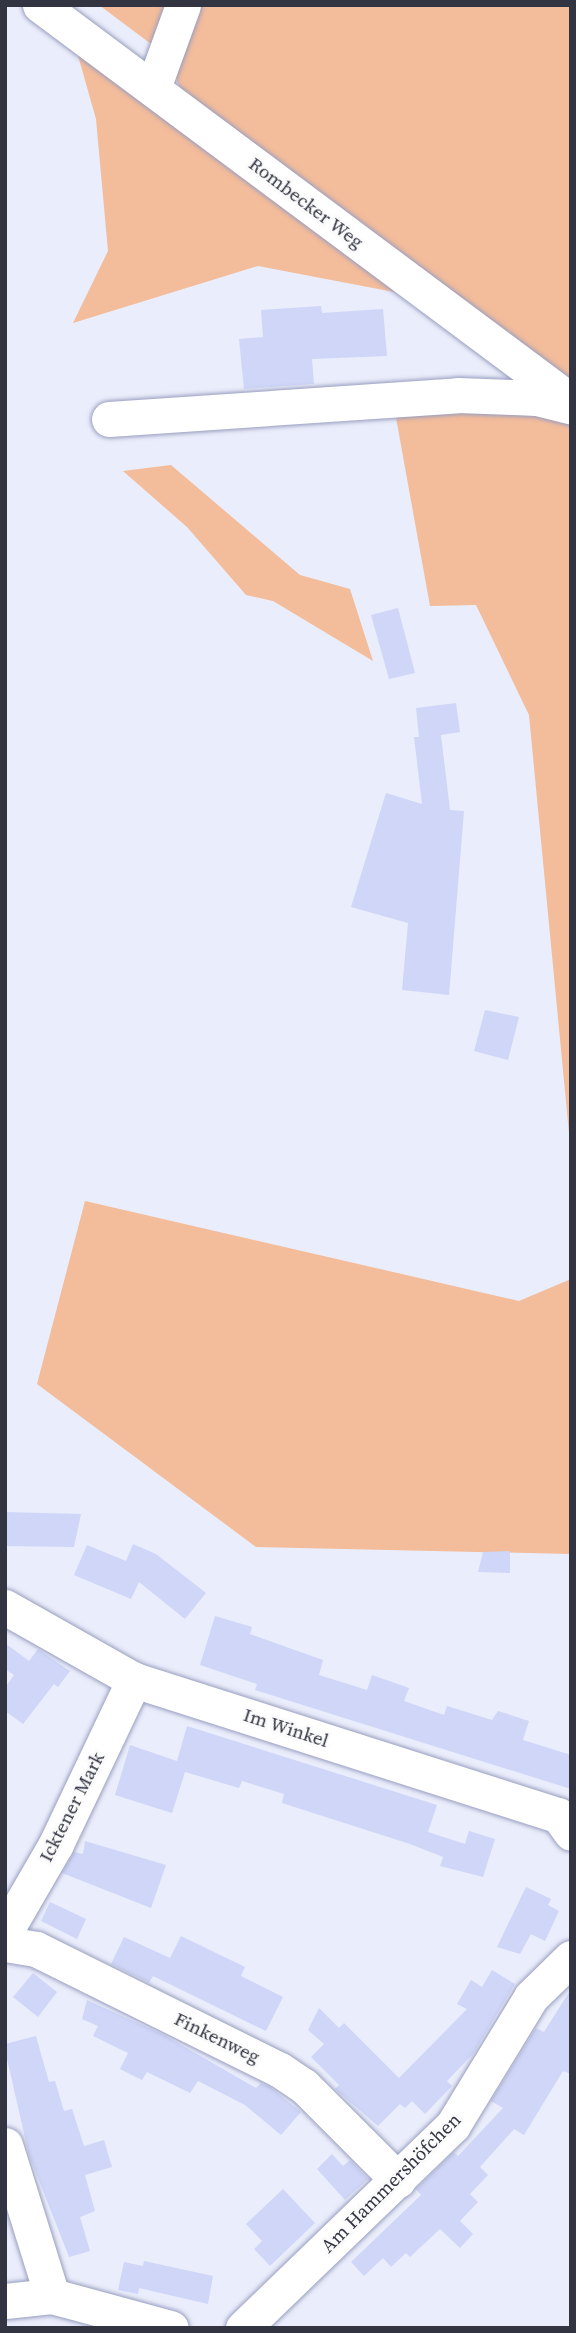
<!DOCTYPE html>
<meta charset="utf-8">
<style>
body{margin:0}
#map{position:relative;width:576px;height:2333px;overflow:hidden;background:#eaedfb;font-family:"Source Serif 4",serif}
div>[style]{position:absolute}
.green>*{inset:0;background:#f3bc9b}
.building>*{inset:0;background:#cfd6f8}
.roads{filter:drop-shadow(0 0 2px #989ebf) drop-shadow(0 0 2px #989ebf)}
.minor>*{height:35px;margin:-17.5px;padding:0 17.5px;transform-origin:17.5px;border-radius:17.5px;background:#fff}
span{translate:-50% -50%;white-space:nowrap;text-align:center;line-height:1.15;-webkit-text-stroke:6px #fbfbfb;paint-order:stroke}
.street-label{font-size:19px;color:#323442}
.frame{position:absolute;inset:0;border:7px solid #323442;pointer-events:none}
</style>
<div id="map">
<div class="green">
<i style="clip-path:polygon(99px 5px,171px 5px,155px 47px)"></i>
<i style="clip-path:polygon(196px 5px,571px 5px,571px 1154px,529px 715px,476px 605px,430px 606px,395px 412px,513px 412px,525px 352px,181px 93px,173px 67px)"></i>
<i style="clip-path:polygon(73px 38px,415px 296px,258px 266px,73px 323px,108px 251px,96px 119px)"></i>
<i style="clip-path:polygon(171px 465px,300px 575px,350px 589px,373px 661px,273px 601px,246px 595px,187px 527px,123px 471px)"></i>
<i style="clip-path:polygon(85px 1201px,519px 1301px,571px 1279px,571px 1554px,256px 1547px,37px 1384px)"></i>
</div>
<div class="building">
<i style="clip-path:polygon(321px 306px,322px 313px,383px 309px,387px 356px,312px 359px,314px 384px,244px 389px,239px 339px,263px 337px,261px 310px)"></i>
<i style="clip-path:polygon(398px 608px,415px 673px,389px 679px,371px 615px)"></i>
<i style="clip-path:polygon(456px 703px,460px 732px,441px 735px,450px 810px,464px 811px,449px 995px,402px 990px,408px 923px,351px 907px,386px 793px,422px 804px,414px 737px,419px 737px,416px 708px)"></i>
<i style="clip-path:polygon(485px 1010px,519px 1017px,508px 1060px,474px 1051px)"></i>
<i style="clip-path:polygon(5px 1512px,81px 1514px,74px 1547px,5px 1546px)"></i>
<i style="clip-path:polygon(133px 1544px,156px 1554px,206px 1593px,185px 1619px,139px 1582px,131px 1599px,74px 1575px,87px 1545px,126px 1561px)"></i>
<i style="clip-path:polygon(510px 1551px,510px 1573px,478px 1572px,483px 1552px)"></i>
<i style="clip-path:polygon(215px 1616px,252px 1627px,250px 1634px,323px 1660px,319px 1675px,367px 1690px,372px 1675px,409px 1688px,404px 1701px,444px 1715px,447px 1706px,492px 1720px,498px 1711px,529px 1721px,523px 1740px,571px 1755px,571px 1789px,255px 1690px,257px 1684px,200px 1665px)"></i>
<i style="clip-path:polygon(5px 1643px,29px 1661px,38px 1649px,70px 1671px,58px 1687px,54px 1684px,23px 1724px,5px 1711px,5px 1688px,14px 1675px,5px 1669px)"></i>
<i style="clip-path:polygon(187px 1726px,437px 1805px,428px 1832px,465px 1844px,469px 1831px,495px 1839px,483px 1877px,440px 1866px,443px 1857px,410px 1844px,282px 1803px,284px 1794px,242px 1781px,239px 1788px,185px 1772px,172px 1813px,115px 1795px,130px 1745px,177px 1761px)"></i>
<i style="clip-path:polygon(85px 1841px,166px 1865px,151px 1908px,62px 1873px,74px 1852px,83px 1854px)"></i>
<i style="clip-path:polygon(526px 1887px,551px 1899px,548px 1905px,559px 1911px,545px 1941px,531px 1934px,520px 1954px,497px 1947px)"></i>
<i style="clip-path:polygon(50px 1902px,86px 1919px,77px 1939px,41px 1921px)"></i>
<i style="clip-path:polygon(181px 1936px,245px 1967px,241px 1976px,283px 1997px,266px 2031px,153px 1976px,149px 1983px,111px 1964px,124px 1937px,170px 1958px)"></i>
<i style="clip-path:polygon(492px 1970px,515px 1984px,473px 2054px,447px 2081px,452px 2086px,425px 2114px,412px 2101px,405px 2108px,400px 2104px,378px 2126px,335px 2089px,339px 2085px,311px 2057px,324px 2044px,308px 2030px,319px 2008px,339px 2028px,344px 2023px,399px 2078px,467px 2009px,457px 2004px,471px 1980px,482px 1987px)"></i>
<i style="clip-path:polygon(33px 1973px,57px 1992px,38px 2017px,13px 1997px)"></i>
<i style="clip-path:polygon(571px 1989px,571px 2074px,563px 2071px,524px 2135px,514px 2129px,480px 2167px,488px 2175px,470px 2194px,478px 2202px,460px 2221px,473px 2234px,460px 2248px,440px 2229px,410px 2257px,406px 2253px,391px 2267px,383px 2258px,364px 2276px,351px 2262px,421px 2195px,416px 2189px,454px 2152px,458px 2156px,503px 2108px,491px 2101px,536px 2028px,544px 2032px)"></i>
<i style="clip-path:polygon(87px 2000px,164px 2035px,256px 2088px,261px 2083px,270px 2087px,301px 2112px,281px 2135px,245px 2105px,198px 2081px,190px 2093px,147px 2072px,142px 2080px,120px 2069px,128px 2053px,93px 2036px,98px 2026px,82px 2019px)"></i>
<i style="clip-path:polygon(36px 2036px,49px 2082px,55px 2081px,64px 2111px,72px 2109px,84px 2146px,104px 2140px,112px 2167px,85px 2175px,95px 2211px,80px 2217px,90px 2251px,69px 2257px,29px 2155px,5px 2050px,5px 2044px)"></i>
<i style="clip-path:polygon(332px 2154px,343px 2166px,350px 2160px,368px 2179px,345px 2200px,317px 2169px)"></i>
<i style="clip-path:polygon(283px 2189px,315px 2223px,270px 2266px,254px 2249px,262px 2241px,246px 2224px)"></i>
<i style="clip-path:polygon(144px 2261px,213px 2276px,208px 2304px,139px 2288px,138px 2294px,118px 2290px,124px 2262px,143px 2266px)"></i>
</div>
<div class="roads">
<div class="minor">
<i style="left:40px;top:5px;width:662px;rotate:36.71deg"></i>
<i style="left:153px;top:88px;width:88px;rotate:-70.1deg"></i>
<i style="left:109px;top:419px;width:350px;rotate:-3.9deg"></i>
<i style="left:458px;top:395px;width:79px;rotate:2.2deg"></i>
<i style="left:537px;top:398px;width:34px;rotate:14deg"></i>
<i style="left:5px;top:1607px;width:148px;rotate:29.5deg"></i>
<i style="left:134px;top:1680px;width:445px;rotate:17.7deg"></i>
<i style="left:558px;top:1815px;width:22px;rotate:54deg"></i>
<i style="left:5px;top:1932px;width:102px;rotate:-59.9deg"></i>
<i style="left:56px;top:1844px;width:182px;rotate:-64.6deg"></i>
<i style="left:5px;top:1944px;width:31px;rotate:9deg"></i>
<i style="left:36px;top:1949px;width:272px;rotate:26.4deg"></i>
<i style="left:280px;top:2070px;width:29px;rotate:34deg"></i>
<i style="left:304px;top:2086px;width:133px;rotate:45deg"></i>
<i style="left:5px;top:2145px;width:158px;rotate:72.7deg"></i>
<i style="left:52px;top:2296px;width:123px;rotate:15.1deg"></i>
<i style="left:5px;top:2301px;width:47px;rotate:-6.1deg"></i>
<i style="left:243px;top:2328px;width:292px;rotate:-44deg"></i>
<i style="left:453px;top:2125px;width:150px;rotate:-58.6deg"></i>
<i style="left:531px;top:1997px;width:56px;rotate:-44.3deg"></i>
</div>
</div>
<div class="street-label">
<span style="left:306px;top:203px;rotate:37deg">Rombecker Weg</span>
<span style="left:286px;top:1728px;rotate:18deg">Im Winkel</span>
<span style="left:72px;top:1807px;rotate:-63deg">Icktener Mark</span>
<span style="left:217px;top:2038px;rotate:26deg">Finkenweg</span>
<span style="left:391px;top:2183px;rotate:-45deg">Am Hammershöfchen</span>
</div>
<div class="frame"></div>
</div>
